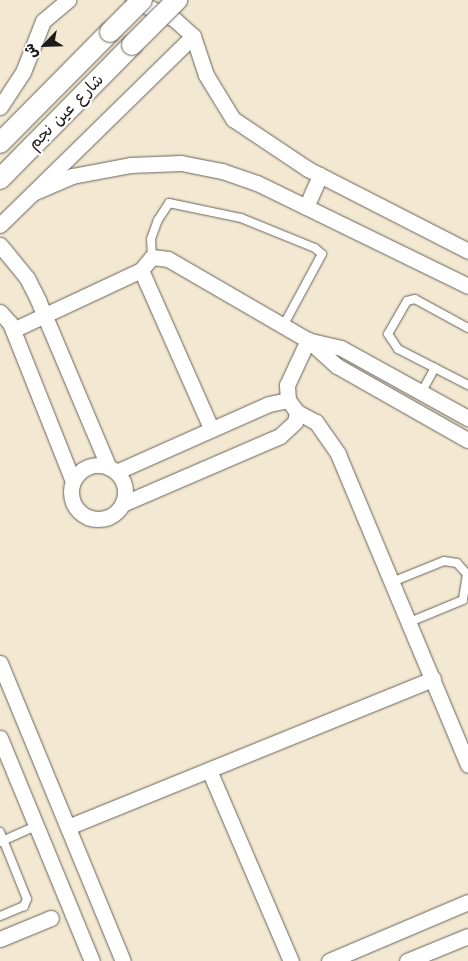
<!DOCTYPE html>
<meta charset="utf-8">
<style>
body{margin:0}
#map{position:relative;width:468px;height:961px;overflow:hidden;background:#f3e8d1;font-family:"Architects Daughter","Playpen Sans Arabic",sans-serif}
div>[style]{position:absolute}
.roads{filter:drop-shadow(0 0 1px #67635b) drop-shadow(0 0 1px #67635b)}
.lane>*{height:8px;margin:-4px;padding:0 4px;transform-origin:4px;border-radius:4px;background:#fff}
.street>*{height:15px;margin:-7.5px;padding:0 7.5px;transform-origin:7.5px;border-radius:7.5px;background:#fff}
.street>.ring{margin:-7.5px;padding:0;box-sizing:content-box;background:none;border:15px solid #fff;border-radius:50%}
.secondary>*{height:20px;margin:-10px;padding:0 10px;transform-origin:10px;border-radius:10px;background:#fff}
.bridges{filter:drop-shadow(0 0 1px #67635b) drop-shadow(0 0 1px #67635b)}
.secondary-bridge>*{height:20px;margin:-10px;padding:0 10px;transform-origin:10px;border-radius:10px;background:#fff}
span{translate:-50% -50%;white-space:nowrap;text-align:center;line-height:1.15;-webkit-text-stroke:4.5px #fff;paint-order:stroke}
.street-label{font-size:16px;color:#1c1c1c}
.north{position:absolute;left:20px;top:20px;width:50px;height:50px;-webkit-text-stroke:4px #fff;paint-order:stroke;rotate:246deg;font-size:14px;font-weight:700;line-height:20px;text-align:center;color:#1c1c1c}
.north::after{content:'';display:block;margin:auto;width:18px;height:22px;background:#1c1c1c;clip-path:polygon(50% 0,100% 100%,50% 72%,0 100%)}
</style>
<div id="map">
<div class="roads">
<div class="lane">
<i style="left:152px;top:257px;width:18px;rotate:-93deg"></i>
<i style="left:151px;top:239px;width:20px;rotate:-70deg"></i>
<i style="left:158px;top:220px;width:20px;rotate:-57deg"></i>
<i style="left:169px;top:203px;width:74px;rotate:11.8deg"></i>
<i style="left:241px;top:218px;width:80px;rotate:22.1deg"></i>
<i style="left:315px;top:248px;width:9px;rotate:41deg"></i>
<i style="left:322px;top:254px;width:82px;rotate:118.4deg"></i>
<i style="left:468px;top:328px;width:60px;rotate:-151.3deg"></i>
<i style="left:415px;top:299px;width:8px;rotate:166deg"></i>
<i style="left:407px;top:301px;width:38px;rotate:120deg"></i>
<i style="left:388px;top:334px;width:18px;rotate:56deg"></i>
<i style="left:398px;top:349px;width:79px;rotate:27.2deg"></i>
<i style="left:421px;top:393px;width:29px;rotate:-61deg"></i>
<i style="left:392px;top:582px;width:56px;rotate:-22deg"></i>
<i style="left:444px;top:561px;width:13px;rotate:9deg"></i>
<i style="left:457px;top:563px;width:15px;rotate:48deg"></i>
<i style="left:467px;top:574px;width:26px;rotate:99deg"></i>
<i style="left:463px;top:600px;width:57px;rotate:157.5deg"></i>
<i style="left:0;top:832px;width:72px;rotate:68.1deg"></i>
<i style="left:27px;top:899px;width:8px;rotate:113deg"></i>
<i style="left:24px;top:906px;width:26px;rotate:157deg"></i>
<i style="left:0;top:842px;width:39px;rotate:-24deg"></i>
</div>
<div class="street">
<i style="left:193px;top:36px;width:41px;rotate:71.6deg"></i>
<i style="left:206px;top:75px;width:52px;rotate:58.5deg"></i>
<i style="left:233px;top:119px;width:90px;rotate:33.7deg"></i>
<i style="left:308px;top:169px;width:180px;rotate:27.1deg"></i>
<i style="left:0;top:107px;width:42px;rotate:-56.7deg"></i>
<i style="left:23px;top:72px;width:55px;rotate:-68.6deg"></i>
<i style="left:43px;top:21px;width:33px;rotate:-40deg"></i>
<i style="left:33px;top:193px;width:43px;rotate:-23.6deg"></i>
<i style="left:72px;top:176px;width:59px;rotate:-10.7deg"></i>
<i style="left:130px;top:165px;width:51px;rotate:-2.2deg"></i>
<i style="left:181px;top:163px;width:42px;rotate:11deg"></i>
<i style="left:222px;top:171px;width:37px;rotate:19deg"></i>
<i style="left:257px;top:183px;width:235px;rotate:26deg"></i>
<i style="left:306px;top:207px;width:35px;rotate:-66deg"></i>
<i style="left:0;top:225px;width:270px;rotate:-44.4deg"></i>
<i style="left:193px;top:36px;width:25px;rotate:-138deg"></i>
<i style="left:174px;top:19px;width:45px;rotate:-155.1deg"></i>
<i style="left:0;top:245px;width:43px;rotate:50.7deg"></i>
<i style="left:27px;top:278px;width:25px;rotate:63deg"></i>
<i style="left:38px;top:300px;width:182px;rotate:67.1deg"></i>
<i style="left:141px;top:270px;width:17px;rotate:-50deg"></i>
<i style="left:152px;top:257px;width:16px;rotate:7deg"></i>
<i style="left:168px;top:259px;width:162px;rotate:30.1deg"></i>
<i style="left:308px;top:340px;width:39px;rotate:42deg"></i>
<i style="left:337px;top:366px;width:150px;rotate:29.6deg"></i>
<i style="left:0;top:312px;width:15px;rotate:48deg"></i>
<i style="left:10px;top:323px;width:170px;rotate:68.3deg"></i>
<i style="left:13px;top:330px;width:141px;rotate:-25.1deg"></i>
<i style="left:141px;top:270px;width:173px;rotate:66.1deg"></i>
<i style="left:311px;top:341px;width:31px;rotate:13deg"></i>
<i style="left:341px;top:348px;width:145px;rotate:28.9deg"></i>
<i style="left:288px;top:400px;width:15px;rotate:-94deg"></i>
<i style="left:287px;top:385px;width:50px;rotate:-65deg"></i>
<i style="left:297px;top:412px;width:21px;rotate:28deg"></i>
<i style="left:316px;top:422px;width:39px;rotate:55deg"></i>
<i style="left:338px;top:454px;width:337px;rotate:67.3deg"></i>
<i class="ring" style="left:71px;top:465px;width:39px;height:39px"></i>
<i style="left:116px;top:472px;width:167px;rotate:-24deg"></i>
<i style="left:269px;top:404px;width:19px;rotate:-12deg"></i>
<i style="left:288px;top:400px;width:15px;rotate:53deg"></i>
<i style="left:297px;top:412px;width:10px;rotate:101deg"></i>
<i style="left:295px;top:422px;width:21px;rotate:137deg"></i>
<i style="left:280px;top:436px;width:172px;rotate:156.7deg"></i>
<i style="left:0;top:663px;width:322px;rotate:67.6deg"></i>
<i style="left:0;top:738px;width:241px;rotate:67.6deg"></i>
<i style="left:209px;top:770px;width:208px;rotate:66.8deg"></i>
<i style="left:68px;top:827px;width:394px;rotate:-22.1deg"></i>
<i style="left:0;top:939px;width:55px;rotate:-22.4deg"></i>
<i style="left:329px;top:961px;width:151px;rotate:-23deg"></i>
<i style="left:407px;top:961px;width:66px;rotate:-22.3deg"></i>
</div>
<div class="secondary">
<i style="left:0;top:143px;width:156px;rotate:-45.3deg"></i>
<i style="left:0;top:179px;width:188px;rotate:-45.4deg"></i>
</div>
</div>
<div class="bridges">
<div class="secondary-bridge">
<i style="left:110px;top:32px;width:45px;rotate:-45deg"></i>
<i style="left:132px;top:45px;width:64px;rotate:-45deg"></i>
</div>
</div>
<div class="street-label">
<span style="left:66px;top:112px;rotate:-45deg">شارع عين نجم</span>
</div>
<div class="north">ش</div>
</div>
